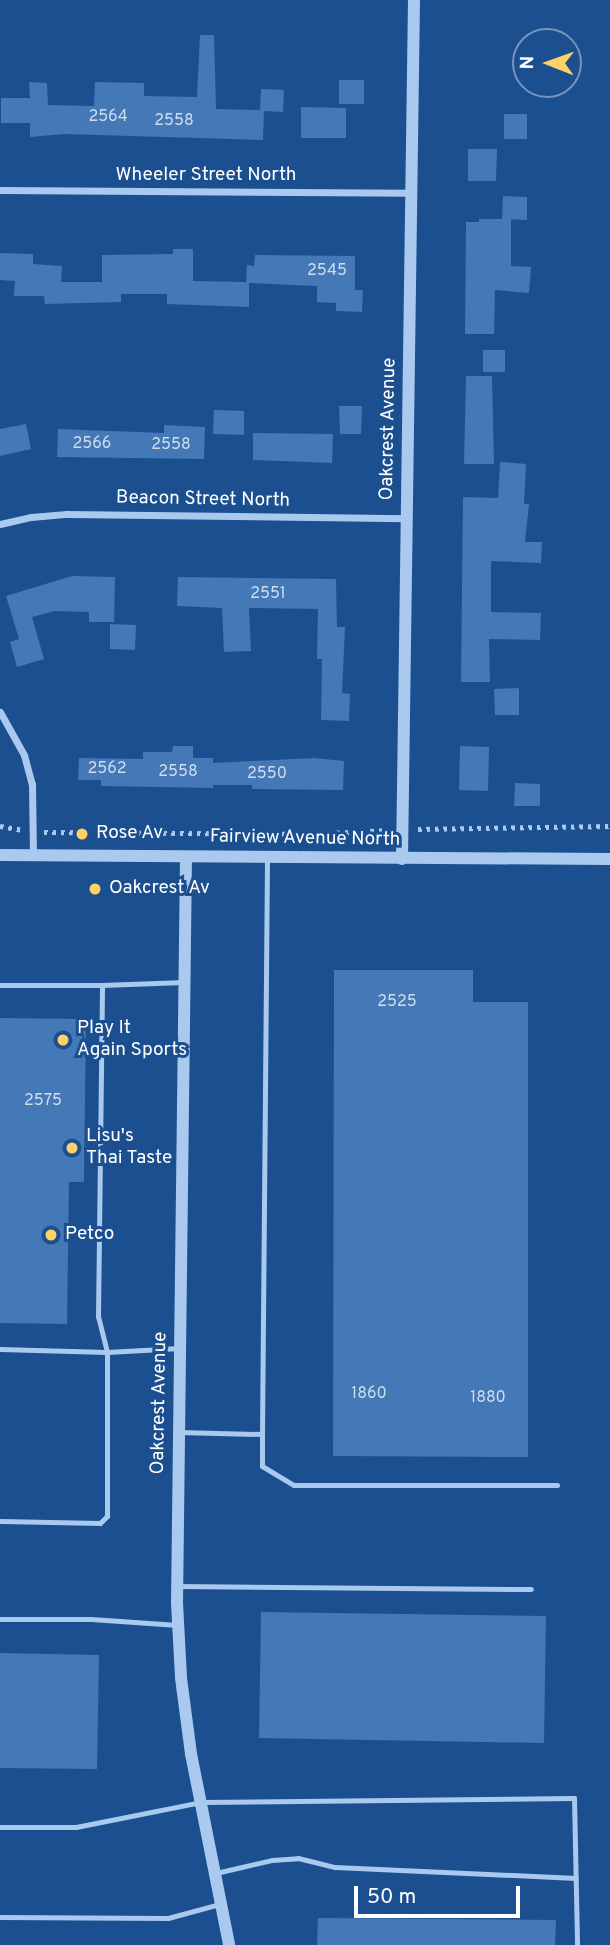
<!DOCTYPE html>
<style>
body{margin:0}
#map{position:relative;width:610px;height:1945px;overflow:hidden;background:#1b4f8f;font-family:Overpass,sans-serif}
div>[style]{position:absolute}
.building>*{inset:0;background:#4478b7}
.path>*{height:4.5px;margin-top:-2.25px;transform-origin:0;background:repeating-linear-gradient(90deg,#a9c9ee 0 3.5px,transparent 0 8.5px)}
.service>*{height:5px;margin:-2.5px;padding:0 2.5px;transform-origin:2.5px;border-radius:2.5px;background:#a9c9ee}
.minor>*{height:7px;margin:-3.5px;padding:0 3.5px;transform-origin:3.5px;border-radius:3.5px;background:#a9c9ee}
.tertiary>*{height:12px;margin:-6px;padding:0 6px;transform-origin:6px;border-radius:6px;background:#a9c9ee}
.dots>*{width:19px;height:19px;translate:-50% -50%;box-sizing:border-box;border:4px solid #1b4f8f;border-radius:50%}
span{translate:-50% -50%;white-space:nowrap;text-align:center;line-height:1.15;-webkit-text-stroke:6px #1b4f8f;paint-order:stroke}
.number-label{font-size:16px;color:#d0dded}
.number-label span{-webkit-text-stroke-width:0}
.street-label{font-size:19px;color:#fff}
.poi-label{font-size:19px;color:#fff}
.left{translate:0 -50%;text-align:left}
.north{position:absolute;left:512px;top:28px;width:70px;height:70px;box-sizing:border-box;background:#1b4f8f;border:2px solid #7695bc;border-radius:50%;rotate:271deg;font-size:19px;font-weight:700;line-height:28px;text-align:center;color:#fff}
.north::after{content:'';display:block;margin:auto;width:24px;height:32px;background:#ffd166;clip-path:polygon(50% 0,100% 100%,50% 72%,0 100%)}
.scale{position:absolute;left:354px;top:1886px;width:166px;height:32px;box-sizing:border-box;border:4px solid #fff;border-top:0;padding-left:9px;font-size:21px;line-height:24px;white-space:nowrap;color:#fff;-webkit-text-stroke:5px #1b4f8f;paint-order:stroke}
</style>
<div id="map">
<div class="building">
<i style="clip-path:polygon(200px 35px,214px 35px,216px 109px,260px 110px,261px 89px,284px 90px,283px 112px,264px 111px,263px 140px,64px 134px,30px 137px,30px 123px,1px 123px,1px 98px,30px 98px,29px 82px,47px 83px,48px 105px,94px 106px,95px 82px,144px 83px,144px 96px,197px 97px)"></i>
<i style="clip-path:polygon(339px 80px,364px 80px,364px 104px,339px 104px)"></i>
<i style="clip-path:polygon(301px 107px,346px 108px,346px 138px,301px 138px)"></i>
<i style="clip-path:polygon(504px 114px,527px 114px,527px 139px,504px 139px)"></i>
<i style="clip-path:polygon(468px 149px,497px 149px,496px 181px,468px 181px)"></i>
<i style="clip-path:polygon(503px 196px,527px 197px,527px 220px,502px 219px)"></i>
<i style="clip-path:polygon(479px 219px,511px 219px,511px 266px,531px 267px,529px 293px,495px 290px,494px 334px,465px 334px,466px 222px,479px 222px)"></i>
<i style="clip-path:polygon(173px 249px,193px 249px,193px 281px,246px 282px,247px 265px,254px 266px,255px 255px,355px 256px,355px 290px,363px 290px,362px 312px,336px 311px,336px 303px,317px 302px,317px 286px,249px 283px,249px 307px,167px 304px,167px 294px,121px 294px,121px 302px,45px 304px,44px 296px,14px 296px,15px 281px,0 280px,0 253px,33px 254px,33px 264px,62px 266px,61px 282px,102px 282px,102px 255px,173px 254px)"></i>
<i style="clip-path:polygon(483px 350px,505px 350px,505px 372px,483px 372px)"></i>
<i style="clip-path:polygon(466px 376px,492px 376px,494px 464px,464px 464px)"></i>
<i style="clip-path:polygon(339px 406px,362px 406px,361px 434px,340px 434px)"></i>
<i style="clip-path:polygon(214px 410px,244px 411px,244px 435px,213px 434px)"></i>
<i style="clip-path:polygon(26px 424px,31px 449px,0 456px,0 429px)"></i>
<i style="clip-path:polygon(164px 425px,205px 427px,204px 459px,57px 457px,58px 429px,164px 433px)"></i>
<i style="clip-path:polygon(253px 433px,333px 434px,332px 463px,253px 460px)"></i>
<i style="clip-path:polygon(500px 462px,526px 464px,524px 504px,529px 504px,525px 542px,542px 542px,541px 563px,491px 561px,491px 612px,541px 613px,540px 640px,489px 639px,490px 682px,461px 682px,463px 497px,498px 498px)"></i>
<i style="clip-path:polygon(72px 576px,115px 577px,114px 622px,89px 622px,89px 612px,54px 611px,32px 617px,44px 659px,17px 667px,10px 642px,19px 639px,6px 596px)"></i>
<i style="clip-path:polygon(178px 577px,336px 579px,337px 627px,345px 627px,342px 693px,350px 694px,349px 721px,321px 720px,322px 659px,317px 659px,318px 609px,249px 608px,251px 651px,224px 652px,222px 608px,177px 606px)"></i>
<i style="clip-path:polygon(110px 624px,136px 625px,135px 650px,110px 649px)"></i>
<i style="clip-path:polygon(519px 688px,519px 715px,495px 715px,494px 689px)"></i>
<i style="clip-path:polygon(173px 746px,193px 746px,193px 758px,213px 758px,213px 763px,314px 758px,344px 761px,343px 790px,252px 789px,252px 785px,213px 785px,213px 788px,101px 786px,101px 780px,78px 780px,79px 758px,143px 759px,143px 752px,172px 752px)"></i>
<i style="clip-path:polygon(460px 746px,489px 747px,488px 791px,459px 790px)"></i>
<i style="clip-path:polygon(515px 783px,540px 784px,540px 806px,514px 806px)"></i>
<i style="clip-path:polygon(334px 970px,473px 970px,473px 1002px,528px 1002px,528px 1457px,333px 1456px)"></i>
<i style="clip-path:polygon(0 1018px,86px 1019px,84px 1182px,69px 1182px,67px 1324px,0 1323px)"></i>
<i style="clip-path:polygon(261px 1612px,546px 1616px,544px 1743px,259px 1738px)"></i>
<i style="clip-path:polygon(0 1653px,99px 1655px,97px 1769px,0 1768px)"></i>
<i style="clip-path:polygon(318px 1918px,556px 1920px,555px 1945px,317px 1945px)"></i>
</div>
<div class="path">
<i style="left:0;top:826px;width:22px;rotate:10deg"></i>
<i style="left:418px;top:829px;width:192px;rotate:-0.9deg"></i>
<i style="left:44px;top:832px;width:267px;rotate:0.4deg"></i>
<i style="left:311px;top:834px;width:78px;rotate:-2.9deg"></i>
</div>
<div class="service">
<i style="left:0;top:985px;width:102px"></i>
<i style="left:0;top:1349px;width:107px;rotate:1.6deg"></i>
<i style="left:107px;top:1352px;width:73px;rotate:-3.1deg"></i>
<i style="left:178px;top:1432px;width:84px;rotate:1.4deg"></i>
<i style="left:262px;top:1434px;width:32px;rotate:90deg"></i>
<i style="left:262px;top:1466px;width:37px;rotate:31deg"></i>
<i style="left:294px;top:1485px;width:263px"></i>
<i style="left:262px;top:1434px;width:577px;rotate:-89.5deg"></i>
<i style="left:0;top:1521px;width:100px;rotate:1.1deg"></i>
<i style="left:100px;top:1523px;width:10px;rotate:-45deg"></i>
<i style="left:107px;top:1516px;width:164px;rotate:-90deg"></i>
<i style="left:107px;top:1352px;width:36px;rotate:-104deg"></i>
<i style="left:98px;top:1317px;width:332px;rotate:-89.3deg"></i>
<i style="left:102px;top:985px;width:82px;rotate:-2.1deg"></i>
<i style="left:177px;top:1586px;width:354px;rotate:0.5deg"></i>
<i style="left:0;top:1619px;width:91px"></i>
<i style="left:91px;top:1619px;width:87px;rotate:3.9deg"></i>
<i style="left:0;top:1827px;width:76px"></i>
<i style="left:76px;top:1827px;width:127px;rotate:-11.3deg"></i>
<i style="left:201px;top:1802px;width:373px;rotate:-0.6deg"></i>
<i style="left:574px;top:1798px;width:147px;rotate:88.8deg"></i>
<i style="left:216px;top:1873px;width:57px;rotate:-13.1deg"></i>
<i style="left:272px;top:1860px;width:26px;rotate:-4deg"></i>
<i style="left:298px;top:1858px;width:38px;rotate:14deg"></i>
<i style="left:335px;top:1867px;width:241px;rotate:2.6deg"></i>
<i style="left:0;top:1917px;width:168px;rotate:0.3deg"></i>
<i style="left:168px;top:1918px;width:54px;rotate:-15.1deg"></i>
</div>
<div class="minor">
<i style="left:0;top:190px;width:411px;rotate:0.4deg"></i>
<i style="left:0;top:524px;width:32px;rotate:-13deg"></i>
<i style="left:31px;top:517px;width:36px;rotate:-5deg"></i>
<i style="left:67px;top:514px;width:340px;rotate:0.7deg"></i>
<i style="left:0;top:712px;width:49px;rotate:60.8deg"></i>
<i style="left:24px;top:755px;width:30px;rotate:75deg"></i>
<i style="left:32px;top:784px;width:71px;rotate:89.2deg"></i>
</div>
<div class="tertiary">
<i style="left:0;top:855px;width:610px;rotate:0.38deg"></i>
<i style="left:186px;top:857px;width:746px;rotate:90.69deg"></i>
<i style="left:177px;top:1603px;width:75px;rotate:86.9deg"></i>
<i style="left:181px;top:1678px;width:77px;rotate:82.5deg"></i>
<i style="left:191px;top:1754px;width:195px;rotate:78.7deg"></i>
<i style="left:402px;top:859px;width:859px;rotate:-89.2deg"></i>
</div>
<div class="dots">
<i style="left:82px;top:834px;background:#ffd166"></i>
<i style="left:95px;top:889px;background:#ffd166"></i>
<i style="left:63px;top:1040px;background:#ffd166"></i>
<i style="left:72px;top:1148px;background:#ffd166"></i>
<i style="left:51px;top:1235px;background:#ffd166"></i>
</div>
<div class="number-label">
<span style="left:108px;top:117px">2564</span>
<span style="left:174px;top:121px">2558</span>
<span style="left:327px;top:271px">2545</span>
<span style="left:92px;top:444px">2566</span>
<span style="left:171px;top:445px">2558</span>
<span style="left:268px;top:594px">2551</span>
<span style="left:107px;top:769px">2562</span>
<span style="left:178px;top:772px">2558</span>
<span style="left:267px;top:774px">2550</span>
<span style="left:397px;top:1002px">2525</span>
<span style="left:43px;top:1101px">2575</span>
<span style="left:369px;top:1394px">1860</span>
<span style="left:488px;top:1398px">1880</span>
</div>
<div class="street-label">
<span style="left:206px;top:176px">Wheeler Street North</span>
<span style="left:389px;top:429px;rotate:-89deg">Oakcrest Avenue</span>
<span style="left:203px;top:500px;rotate:1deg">Beacon Street North</span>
<span style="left:305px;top:839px;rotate:1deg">Fairview Avenue North</span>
<span style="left:160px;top:1403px;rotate:-89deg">Oakcrest Avenue</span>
</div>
<div class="poi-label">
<span class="left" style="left:96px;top:834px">Rose Av</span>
<span class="left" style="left:109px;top:889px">Oakcrest Av</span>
<span class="left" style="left:77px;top:1040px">Play It<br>Again Sports</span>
<span class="left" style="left:86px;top:1148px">Lisu's<br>Thai Taste</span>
<span class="left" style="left:65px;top:1235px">Petco</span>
</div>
<div class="north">N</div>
<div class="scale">50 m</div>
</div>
